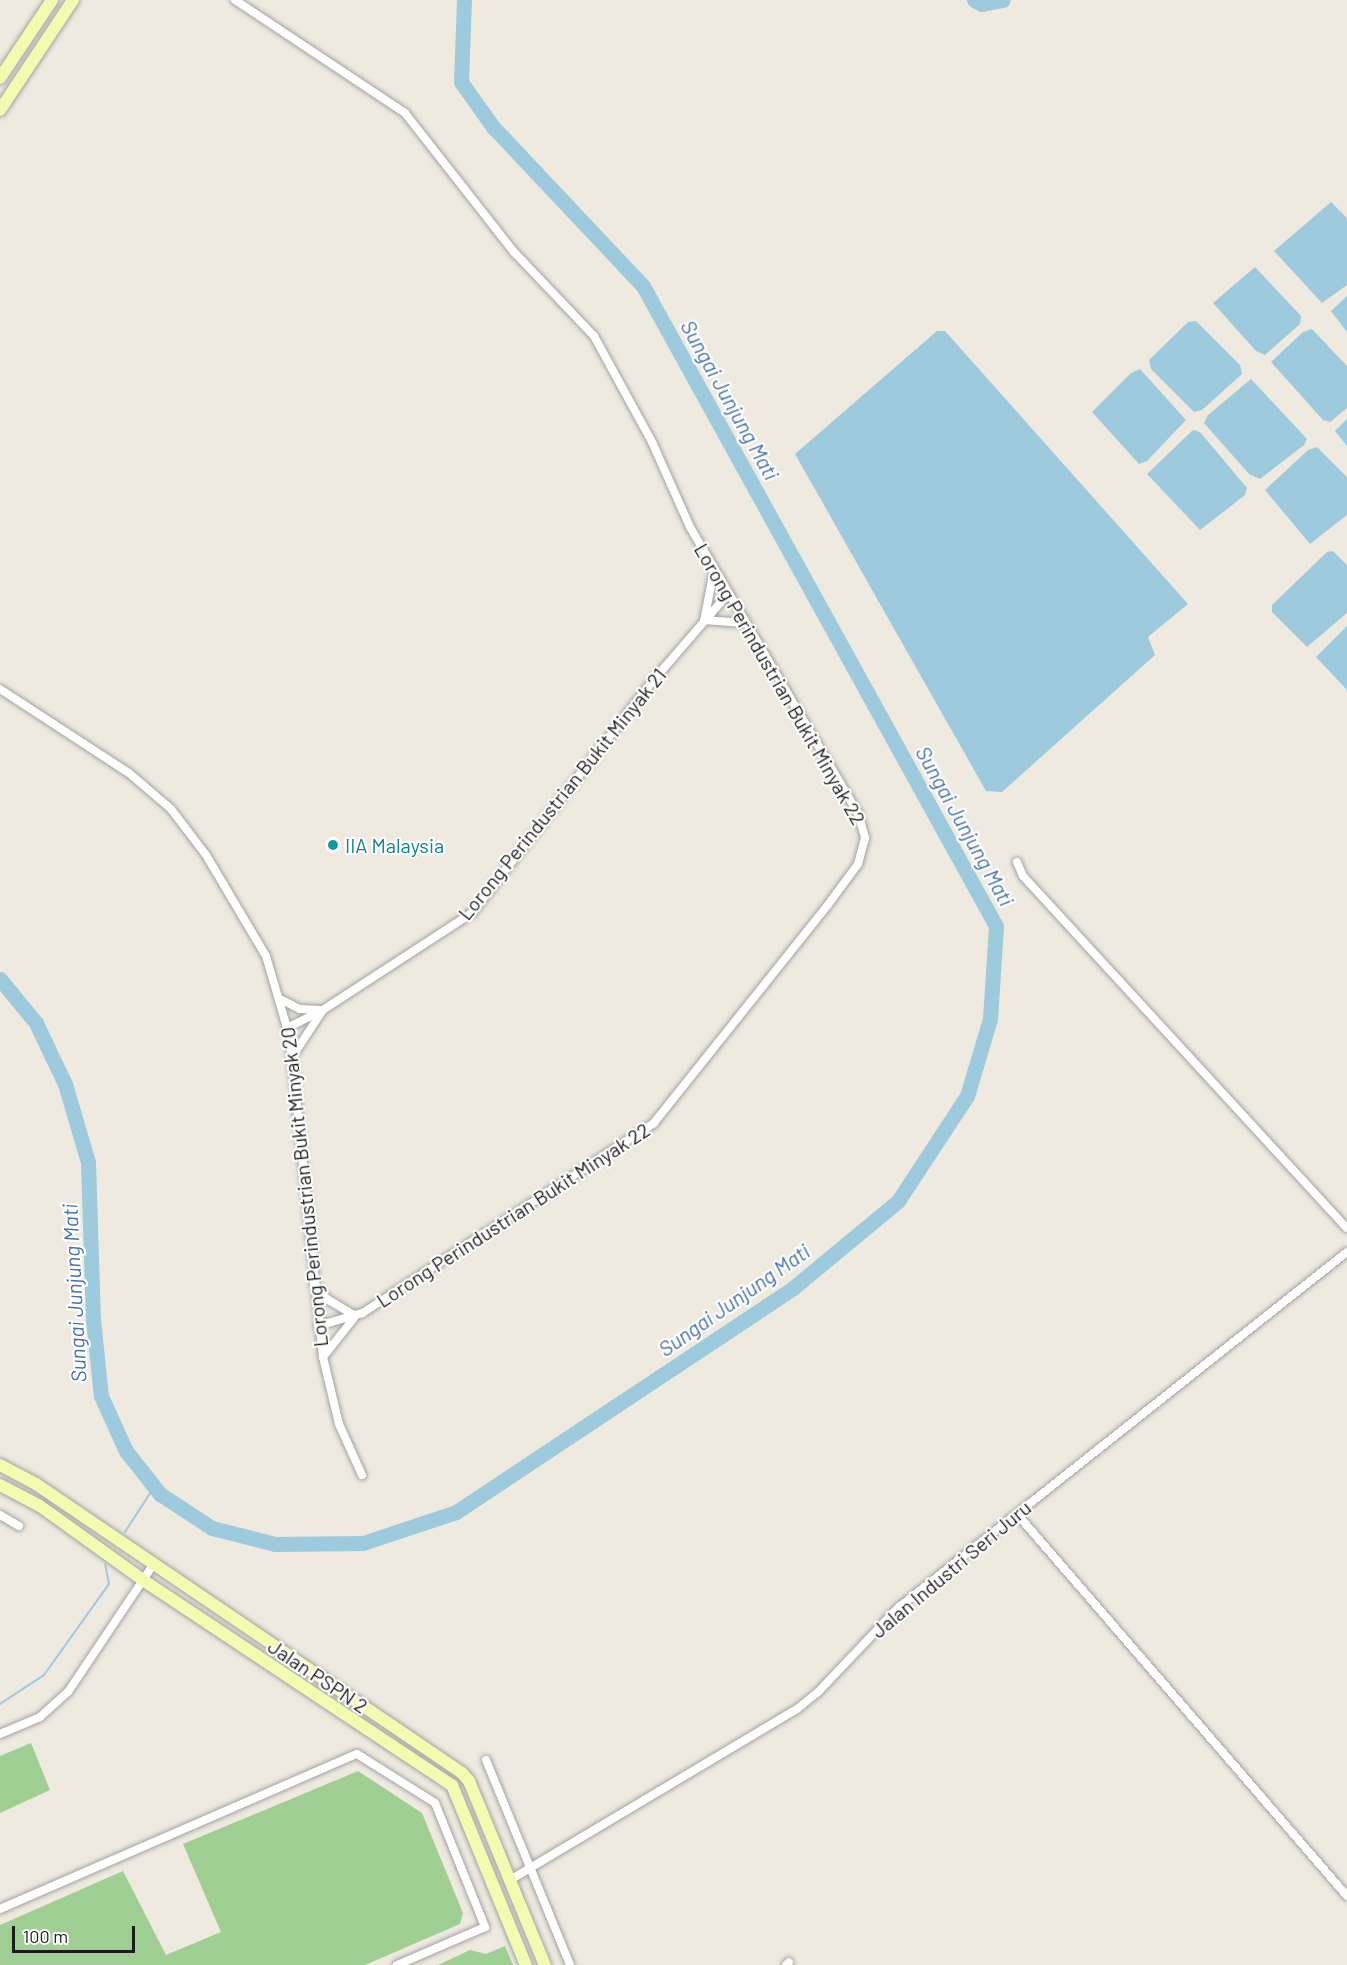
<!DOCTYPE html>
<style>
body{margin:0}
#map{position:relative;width:1347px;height:1965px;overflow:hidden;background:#eeeae0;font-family:Barlow,sans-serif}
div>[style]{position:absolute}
.forest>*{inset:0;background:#a0cf93}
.water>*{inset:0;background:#9ecade}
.stream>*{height:2px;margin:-1px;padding:0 1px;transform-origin:1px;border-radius:1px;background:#9ecade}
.river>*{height:15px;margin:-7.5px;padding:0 7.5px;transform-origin:7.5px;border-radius:7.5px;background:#9ecade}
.roads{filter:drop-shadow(0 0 2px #a3a3a3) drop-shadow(0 0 2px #a3a3a3)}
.street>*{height:8px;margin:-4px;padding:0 4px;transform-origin:4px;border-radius:4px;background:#fff}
.secondary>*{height:12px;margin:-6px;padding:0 6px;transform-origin:6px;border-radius:6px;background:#f2fcb0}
.dots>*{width:16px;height:16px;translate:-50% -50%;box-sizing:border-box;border:3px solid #fff;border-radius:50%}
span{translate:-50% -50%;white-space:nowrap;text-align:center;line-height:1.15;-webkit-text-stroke:4.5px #fff;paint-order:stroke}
.street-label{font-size:20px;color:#1c1c1c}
.culture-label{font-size:20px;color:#0d838f}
.left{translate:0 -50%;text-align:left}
.water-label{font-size:21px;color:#4571ae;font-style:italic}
.scale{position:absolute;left:12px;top:1926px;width:123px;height:27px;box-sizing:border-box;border:3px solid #1c1c1c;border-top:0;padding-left:8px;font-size:18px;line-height:21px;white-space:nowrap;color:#1c1c1c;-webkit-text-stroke:4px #fff;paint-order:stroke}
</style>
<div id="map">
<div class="forest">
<i style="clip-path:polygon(31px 1743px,50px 1790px,0 1813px,0 1756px)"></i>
<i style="clip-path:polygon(358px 1771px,422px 1813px,463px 1913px,460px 1924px,365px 1965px,0 1965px,0 1925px,123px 1871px,166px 1955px,221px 1932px,183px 1844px)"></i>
<i style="clip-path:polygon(505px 1946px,513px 1965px,438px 1965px,470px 1950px,486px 1954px)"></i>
</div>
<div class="water">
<i style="clip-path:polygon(1331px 202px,1347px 218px,1347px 285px,1322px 303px,1274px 251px)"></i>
<i style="clip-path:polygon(1255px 267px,1301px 316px,1300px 324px,1265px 355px,1256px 351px,1213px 303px)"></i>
<i style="clip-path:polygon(1347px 296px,1347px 332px,1331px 311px)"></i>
<i style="clip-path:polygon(1196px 321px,1240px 365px,1242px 374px,1202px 410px,1194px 412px,1151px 369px,1149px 360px,1188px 322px)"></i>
<i style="clip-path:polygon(1312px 329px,1347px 366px,1347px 408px,1330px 422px,1323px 420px,1271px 362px,1303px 332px)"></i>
<i style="clip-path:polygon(937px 331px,945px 331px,1188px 604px,1148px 637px,1155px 655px,1002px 792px,986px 791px,795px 454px)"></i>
<i style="clip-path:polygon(1140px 369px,1186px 420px,1147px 461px,1139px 464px,1092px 412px,1131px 373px)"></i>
<i style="clip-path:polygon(1251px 379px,1307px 439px,1304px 445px,1260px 479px,1249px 474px,1204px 423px,1208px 415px)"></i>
<i style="clip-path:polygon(1347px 419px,1347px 446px,1335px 431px)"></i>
<i style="clip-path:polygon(1193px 430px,1200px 432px,1247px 488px,1245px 495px,1200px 530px,1147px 474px)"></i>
<i style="clip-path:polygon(1317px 447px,1347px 477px,1347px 515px,1310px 544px,1265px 490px,1308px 450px)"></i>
<i style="clip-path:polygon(1333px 551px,1347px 565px,1347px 613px,1307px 647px,1272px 612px,1272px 605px,1327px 552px)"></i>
<i style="clip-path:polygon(1347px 626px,1347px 690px,1316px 657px)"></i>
</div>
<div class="stream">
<i style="left:125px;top:1532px;width:54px;rotate:-57.2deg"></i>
<i style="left:0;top:1704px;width:53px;rotate:-33.4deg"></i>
<i style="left:44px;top:1675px;width:112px;rotate:-54.5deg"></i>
<i style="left:109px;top:1584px;width:20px;rotate:-101deg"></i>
</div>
<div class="river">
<i style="left:974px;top:0;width:9px;rotate:27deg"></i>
<i style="left:982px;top:4px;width:21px;rotate:-11deg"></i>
<i style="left:0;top:979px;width:57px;rotate:50.7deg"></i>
<i style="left:36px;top:1023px;width:68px;rotate:64.6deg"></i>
<i style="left:65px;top:1084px;width:81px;rotate:73.6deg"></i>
<i style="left:88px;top:1162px;width:157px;rotate:88.2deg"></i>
<i style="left:93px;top:1319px;width:77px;rotate:84.1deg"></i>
<i style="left:101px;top:1396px;width:60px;rotate:65.6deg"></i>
<i style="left:126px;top:1451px;width:55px;rotate:51.7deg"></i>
<i style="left:160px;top:1494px;width:62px;rotate:33.2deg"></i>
<i style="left:212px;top:1528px;width:65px;rotate:14.3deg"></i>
<i style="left:275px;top:1544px;width:88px;rotate:-0.7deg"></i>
<i style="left:363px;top:1543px;width:98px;rotate:-18.4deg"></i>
<i style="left:456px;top:1512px;width:405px;rotate:-33.6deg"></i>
<i style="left:793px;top:1288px;width:136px;rotate:-39.6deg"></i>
<i style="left:898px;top:1201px;width:126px;rotate:-56.7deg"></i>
<i style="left:967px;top:1096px;width:80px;rotate:-73.4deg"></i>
<i style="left:990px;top:1019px;width:93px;rotate:-86.3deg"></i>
<i style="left:996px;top:926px;width:731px;rotate:-118.88deg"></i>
<i style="left:643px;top:286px;width:219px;rotate:-133.3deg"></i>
<i style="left:493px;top:127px;width:55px;rotate:-125.4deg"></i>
<i style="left:461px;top:82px;width:82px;rotate:-87.9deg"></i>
</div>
<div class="roads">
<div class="street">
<i style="left:235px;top:0;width:204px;rotate:33.6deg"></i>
<i style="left:405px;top:113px;width:177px;rotate:51.9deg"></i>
<i style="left:514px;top:252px;width:116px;rotate:46.4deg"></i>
<i style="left:594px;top:336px;width:121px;rotate:61.3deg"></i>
<i style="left:652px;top:442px;width:93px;rotate:65.9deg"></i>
<i style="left:690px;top:527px;width:332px;rotate:59.6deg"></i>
<i style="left:858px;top:813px;width:26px;rotate:74deg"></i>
<i style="left:865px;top:838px;width:27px;rotate:105deg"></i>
<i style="left:858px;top:864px;width:52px;rotate:126.4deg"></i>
<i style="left:827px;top:906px;width:278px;rotate:128.6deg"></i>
<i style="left:654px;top:1123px;width:348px;rotate:146.9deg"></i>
<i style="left:362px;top:1313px;width:46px;rotate:163.5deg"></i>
<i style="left:705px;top:616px;width:47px;rotate:-78.9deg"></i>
<i style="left:704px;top:620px;width:40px;rotate:4.3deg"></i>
<i style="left:0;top:689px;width:154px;rotate:33.1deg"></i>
<i style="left:129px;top:773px;width:55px;rotate:40.6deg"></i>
<i style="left:171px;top:809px;width:58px;rotate:52.7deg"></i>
<i style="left:206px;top:855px;width:117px;rotate:59.3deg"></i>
<i style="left:266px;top:956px;width:75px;rotate:73.7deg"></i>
<i style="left:287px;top:1028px;width:29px;rotate:80deg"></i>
<i style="left:292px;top:1057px;width:302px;rotate:84.1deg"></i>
<i style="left:323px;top:1357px;width:69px;rotate:76.6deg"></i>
<i style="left:339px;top:1424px;width:56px;rotate:65.7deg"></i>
<i style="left:1017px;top:862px;width:15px;rotate:67deg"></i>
<i style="left:1023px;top:876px;width:478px;rotate:47.4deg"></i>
<i style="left:280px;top:999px;width:22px;rotate:27deg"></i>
<i style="left:300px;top:1009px;width:20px;rotate:3deg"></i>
<i style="left:287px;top:1028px;width:40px;rotate:-26.6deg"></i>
<i style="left:323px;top:1010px;width:178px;rotate:-33.1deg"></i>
<i style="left:472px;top:913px;width:291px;rotate:-52.1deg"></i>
<i style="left:651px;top:683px;width:116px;rotate:-49.2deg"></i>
<i style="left:292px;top:1057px;width:53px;rotate:-56.6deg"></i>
<i style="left:314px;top:1284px;width:20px;rotate:49deg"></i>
<i style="left:327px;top:1299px;width:33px;rotate:31deg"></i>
<i style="left:323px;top:1357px;width:50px;rotate:-51.5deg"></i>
<i style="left:1017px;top:1514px;width:505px;rotate:49.18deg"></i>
<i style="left:0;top:1515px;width:22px;rotate:30deg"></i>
<i style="left:0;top:1734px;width:43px;rotate:-23deg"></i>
<i style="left:40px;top:1717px;width:38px;rotate:-42deg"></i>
<i style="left:68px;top:1692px;width:153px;rotate:-56.2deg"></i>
<i style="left:486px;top:1760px;width:222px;rotate:67.7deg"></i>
<i style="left:510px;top:1880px;width:334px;rotate:-30.8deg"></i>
<i style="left:797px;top:1709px;width:27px;rotate:-39deg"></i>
<i style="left:818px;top:1692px;width:116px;rotate:-46.4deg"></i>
<i style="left:898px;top:1608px;width:573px;rotate:-38.41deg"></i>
<i style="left:0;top:1909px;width:389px;rotate:-23.5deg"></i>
<i style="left:357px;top:1754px;width:92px;rotate:32.1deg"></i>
<i style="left:435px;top:1803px;width:134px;rotate:68deg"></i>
<i style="left:485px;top:1927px;width:96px;rotate:156.6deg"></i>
<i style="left:786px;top:1965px;width:4px;rotate:-45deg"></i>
</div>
<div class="secondary">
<i style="left:0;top:78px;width:94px;rotate:-56.3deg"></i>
<i style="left:0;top:110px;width:132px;rotate:-56.4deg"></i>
<i style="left:0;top:1465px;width:41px;rotate:27.8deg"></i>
<i style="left:36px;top:1484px;width:515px;rotate:34.15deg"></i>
<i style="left:462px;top:1773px;width:11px;rotate:49deg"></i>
<i style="left:469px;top:1781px;width:199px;rotate:67.6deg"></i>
<i style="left:0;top:1485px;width:45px;rotate:27.7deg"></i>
<i style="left:40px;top:1506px;width:127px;rotate:35.7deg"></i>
<i style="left:143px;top:1580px;width:371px;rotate:33.6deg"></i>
<i style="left:452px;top:1785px;width:195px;rotate:67.7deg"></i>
</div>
</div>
<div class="dots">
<i style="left:333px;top:845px;background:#0f9aa8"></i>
</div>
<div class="street-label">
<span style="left:780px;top:684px;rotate:60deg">Lorong Perindustrian Bukit Minyak 22</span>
<span style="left:562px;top:794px;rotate:-51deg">Lorong Perindustrian Bukit Minyak 21</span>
<span style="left:304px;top:1187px;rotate:-96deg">Lorong Perindustrian Bukit Minyak 20</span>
<span style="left:513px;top:1215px;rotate:-33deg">Lorong Perindustrian Bukit Minyak 22</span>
<span style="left:951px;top:1569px;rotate:-40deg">Jalan Industri Seri Juru</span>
<span style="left:318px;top:1676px;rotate:34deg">Jalan PSPN 2</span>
</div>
<div class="culture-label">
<span class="left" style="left:345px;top:845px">IIA Malaysia</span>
</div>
<div class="water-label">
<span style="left:730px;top:400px;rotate:61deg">Sungai Junjung Mati</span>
<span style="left:965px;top:826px;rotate:61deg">Sungai Junjung Mati</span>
<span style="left:74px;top:1293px;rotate:-93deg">Sungai Junjung Mati</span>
<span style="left:734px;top:1300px;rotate:-35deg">Sungai Junjung Mati</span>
</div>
<div class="scale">100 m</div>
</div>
